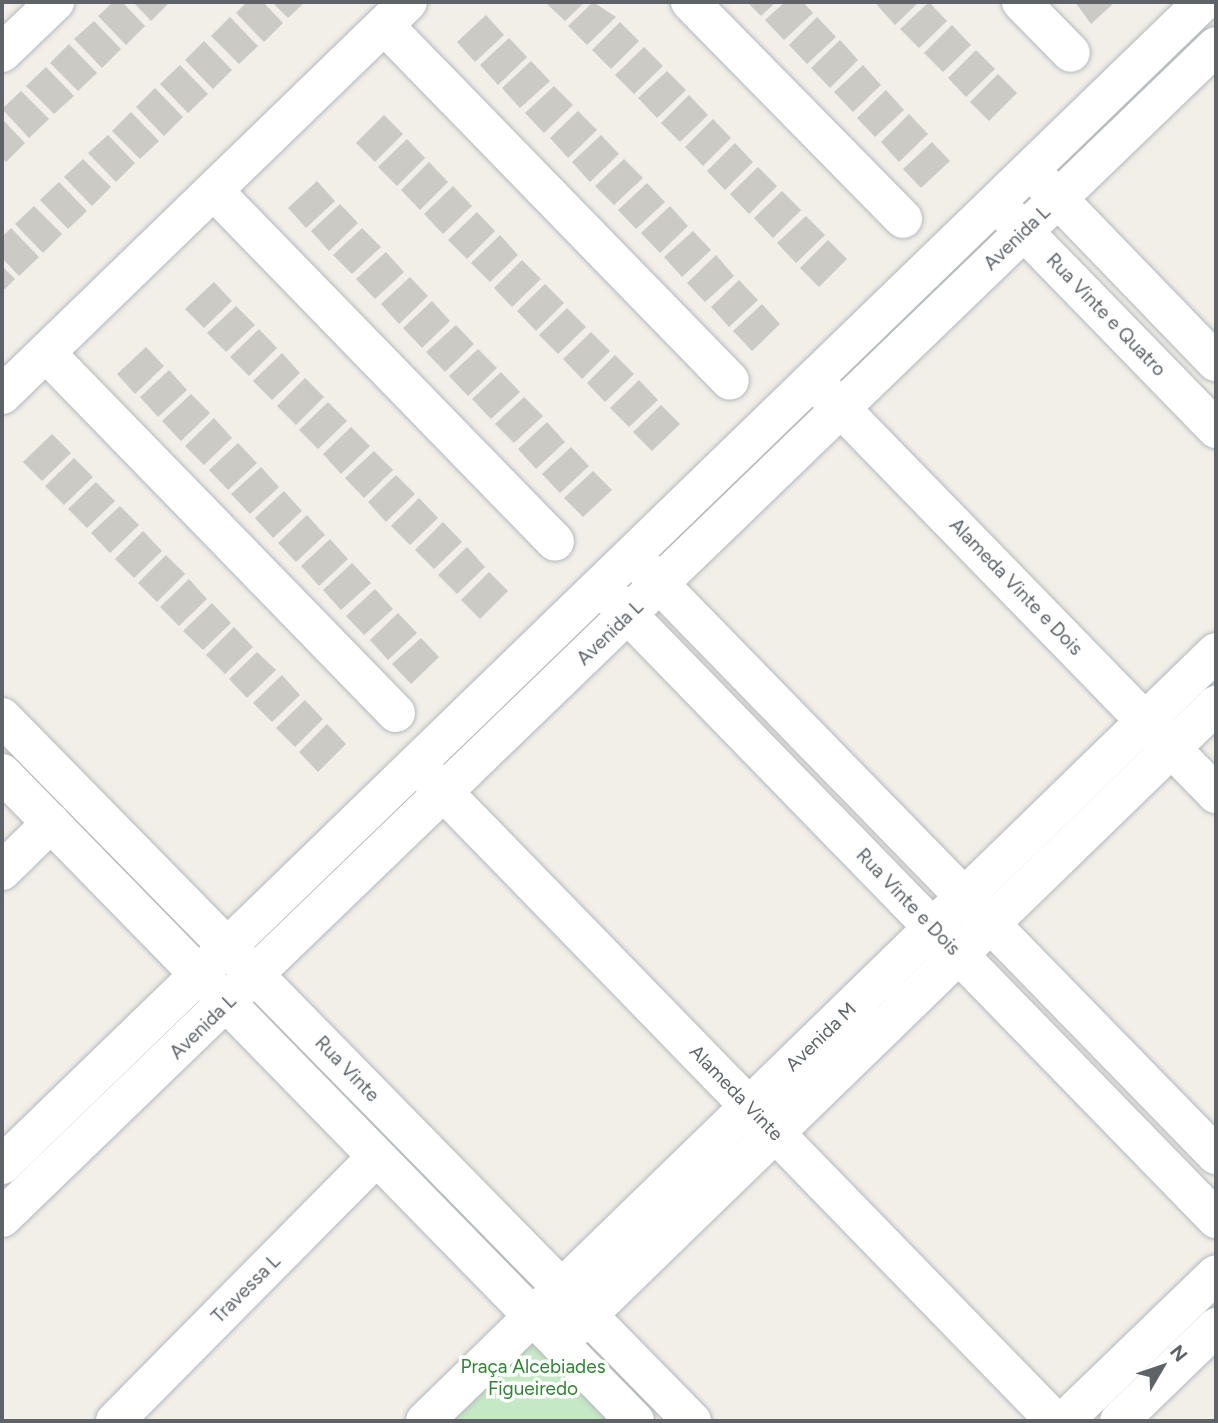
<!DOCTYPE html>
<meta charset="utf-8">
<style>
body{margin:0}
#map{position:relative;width:1218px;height:1423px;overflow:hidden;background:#f1efe8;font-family:Figtree,sans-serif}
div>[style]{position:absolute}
.green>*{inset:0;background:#c5e8c5}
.building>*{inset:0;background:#cccac5}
.roads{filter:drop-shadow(0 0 2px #b5b8bc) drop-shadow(0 0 2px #b5b8bc)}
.minor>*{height:38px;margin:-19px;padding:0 19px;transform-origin:19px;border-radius:19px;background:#fff}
span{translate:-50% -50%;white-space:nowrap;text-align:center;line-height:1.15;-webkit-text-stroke:7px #fff;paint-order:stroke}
.street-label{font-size:19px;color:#5f6368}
.park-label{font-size:19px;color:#348238}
.frame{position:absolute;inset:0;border:4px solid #5f6368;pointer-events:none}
.north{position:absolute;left:1127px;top:1332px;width:70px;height:70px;-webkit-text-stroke:5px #fff;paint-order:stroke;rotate:51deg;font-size:19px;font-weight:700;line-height:28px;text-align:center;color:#5f6368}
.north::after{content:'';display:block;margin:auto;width:24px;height:32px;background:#5f6368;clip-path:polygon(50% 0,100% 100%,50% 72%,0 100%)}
</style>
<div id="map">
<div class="green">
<i style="clip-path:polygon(533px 1317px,635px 1421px,426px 1421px)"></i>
</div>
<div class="building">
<i style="clip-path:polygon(113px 2px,122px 2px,145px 26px,126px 45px,98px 16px)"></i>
<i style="clip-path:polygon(133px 2px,170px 2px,151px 21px)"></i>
<i style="clip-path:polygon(247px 2px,263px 2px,283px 23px,264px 42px,236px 13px)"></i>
<i style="clip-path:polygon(272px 2px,305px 2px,288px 18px)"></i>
<i style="clip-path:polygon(545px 2px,585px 2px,565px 21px)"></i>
<i style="clip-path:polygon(593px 2px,616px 17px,587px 45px,568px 26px)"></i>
<i style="clip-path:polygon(747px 2px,776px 2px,761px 16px)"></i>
<i style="clip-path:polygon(785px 2px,803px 2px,813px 13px,784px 40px,765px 20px)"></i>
<i style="clip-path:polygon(880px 2px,919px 2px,895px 25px,877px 5px)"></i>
<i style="clip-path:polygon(929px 2px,947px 21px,919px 48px,900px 29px)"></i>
<i style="clip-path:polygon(1075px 2px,1115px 2px,1091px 24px)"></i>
<i style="clip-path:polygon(486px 15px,504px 35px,475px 62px,457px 42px)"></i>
<i style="clip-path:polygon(230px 17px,258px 46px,239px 64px,211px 36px)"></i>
<i style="clip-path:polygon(817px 17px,836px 37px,807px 64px,789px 45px)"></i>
<i style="clip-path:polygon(94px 21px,121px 49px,102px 68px,74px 39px)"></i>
<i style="clip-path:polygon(620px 22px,639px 41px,611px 69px,592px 50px)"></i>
<i style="clip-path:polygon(952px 25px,971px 45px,943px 72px,924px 53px)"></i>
<i style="clip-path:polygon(509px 38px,527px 57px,498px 85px,480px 65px)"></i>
<i style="clip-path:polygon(840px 40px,858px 60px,830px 88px,811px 68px)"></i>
<i style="clip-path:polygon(204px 41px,232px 70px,213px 89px,185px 60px)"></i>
<i style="clip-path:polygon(69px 44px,97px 73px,78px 91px,50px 63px)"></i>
<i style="clip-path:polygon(644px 47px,663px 66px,634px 94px,615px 75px)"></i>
<i style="clip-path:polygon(976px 50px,995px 69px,966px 97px,948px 78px)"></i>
<i style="clip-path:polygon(531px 61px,550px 81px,520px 108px,502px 88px)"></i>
<i style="clip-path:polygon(180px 65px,208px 94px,188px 113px,160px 84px)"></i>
<i style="clip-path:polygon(863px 65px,881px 85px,853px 112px,834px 92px)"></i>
<i style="clip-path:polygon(46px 67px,74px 96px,54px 114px,26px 86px)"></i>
<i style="clip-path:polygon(667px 71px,686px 90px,657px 118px,638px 98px)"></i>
<i style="clip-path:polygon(998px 74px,1017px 93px,989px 121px,970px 102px)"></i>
<i style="clip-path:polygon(554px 86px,573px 105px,544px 133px,525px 113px)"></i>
<i style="clip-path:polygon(155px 88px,183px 117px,164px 136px,136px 107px)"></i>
<i style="clip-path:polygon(886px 90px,904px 110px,875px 137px,857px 118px)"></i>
<i style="clip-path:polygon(21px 91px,49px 119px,29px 138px,2px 109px)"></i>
<i style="clip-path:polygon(689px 95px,708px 115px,680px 142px,661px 123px)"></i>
<i style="clip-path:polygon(578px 111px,597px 130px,568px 158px,550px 138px)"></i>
<i style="clip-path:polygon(131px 112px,159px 141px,140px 159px,112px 131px)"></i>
<i style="clip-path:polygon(909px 114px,928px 134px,899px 162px,881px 142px)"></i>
<i style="clip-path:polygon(384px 115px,403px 134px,375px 162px,356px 143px)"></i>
<i style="clip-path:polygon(2px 119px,25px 143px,6px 162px,2px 157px)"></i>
<i style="clip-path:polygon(713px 119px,731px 138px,703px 166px,685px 147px)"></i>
<i style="clip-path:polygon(108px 135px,135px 163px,116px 182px,88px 153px)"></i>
<i style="clip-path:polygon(601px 135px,619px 154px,590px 182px,572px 162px)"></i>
<i style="clip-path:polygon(407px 139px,425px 158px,397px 186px,378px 167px)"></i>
<i style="clip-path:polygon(932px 142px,950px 161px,921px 188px,903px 169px)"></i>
<i style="clip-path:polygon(735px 143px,753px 162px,725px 190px,707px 171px)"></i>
<i style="clip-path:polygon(83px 159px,111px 187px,92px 206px,64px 177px)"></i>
<i style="clip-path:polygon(624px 159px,643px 178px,614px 205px,595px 186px)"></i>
<i style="clip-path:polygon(429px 162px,448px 182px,420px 210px,401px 190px)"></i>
<i style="clip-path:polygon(758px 167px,777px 186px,749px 214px,730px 194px)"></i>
<i style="clip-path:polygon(317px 181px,335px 201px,306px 228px,288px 208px)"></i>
<i style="clip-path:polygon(59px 182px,87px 211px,68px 229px,40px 200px)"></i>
<i style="clip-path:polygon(647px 183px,665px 202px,636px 229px,618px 210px)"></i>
<i style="clip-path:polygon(453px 186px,472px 206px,443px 234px,424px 214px)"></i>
<i style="clip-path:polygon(782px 191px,801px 210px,773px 238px,754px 218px)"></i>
<i style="clip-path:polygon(340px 204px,358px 223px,329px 251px,311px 231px)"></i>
<i style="clip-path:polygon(34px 206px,62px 234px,43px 253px,15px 224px)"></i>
<i style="clip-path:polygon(670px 206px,688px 226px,660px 253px,641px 233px)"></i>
<i style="clip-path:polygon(477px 212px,495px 231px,467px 259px,448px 240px)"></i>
<i style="clip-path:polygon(806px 216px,825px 235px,796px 263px,777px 243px)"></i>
<i style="clip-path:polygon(11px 228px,39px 257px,19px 276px,2px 258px,2px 237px)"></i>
<i style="clip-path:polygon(362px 228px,381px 247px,352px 274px,333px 255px)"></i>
<i style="clip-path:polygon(693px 231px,711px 250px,682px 277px,664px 257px)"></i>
<i style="clip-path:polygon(500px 235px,518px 255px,490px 282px,471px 263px)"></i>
<i style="clip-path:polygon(828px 240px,847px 259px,819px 287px,800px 268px)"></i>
<i style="clip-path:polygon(386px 252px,404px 272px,375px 299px,356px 279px)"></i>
<i style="clip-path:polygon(716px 255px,734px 276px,705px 302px,687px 283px)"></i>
<i style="clip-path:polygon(522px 260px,541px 279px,512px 307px,494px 288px)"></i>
<i style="clip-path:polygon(2px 266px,15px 279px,2px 292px)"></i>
<i style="clip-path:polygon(410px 277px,428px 296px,399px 324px,381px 304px)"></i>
<i style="clip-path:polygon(739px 280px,758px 300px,729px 327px,711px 307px)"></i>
<i style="clip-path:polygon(214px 282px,232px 301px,204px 328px,185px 309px)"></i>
<i style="clip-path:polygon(545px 284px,564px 303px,536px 331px,517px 311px)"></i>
<i style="clip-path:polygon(432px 301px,450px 321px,422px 348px,403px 328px)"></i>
<i style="clip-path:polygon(762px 304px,780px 324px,752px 351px,733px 331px)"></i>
<i style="clip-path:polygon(236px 306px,255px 325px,226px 352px,207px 333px)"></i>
<i style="clip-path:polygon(567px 308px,586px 327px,558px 354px,539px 335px)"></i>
<i style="clip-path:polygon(456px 325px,474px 344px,445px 372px,426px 352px)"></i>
<i style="clip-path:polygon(259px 329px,277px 348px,249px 376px,230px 357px)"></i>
<i style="clip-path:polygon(591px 332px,610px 351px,582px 379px,563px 359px)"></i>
<i style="clip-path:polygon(146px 347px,164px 366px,135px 394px,117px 374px)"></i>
<i style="clip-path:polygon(478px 349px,497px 368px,468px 396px,449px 376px)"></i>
<i style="clip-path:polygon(282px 353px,300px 373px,272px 400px,253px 381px)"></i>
<i style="clip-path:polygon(615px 355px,634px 374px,605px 402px,587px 383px)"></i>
<i style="clip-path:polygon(169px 370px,187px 390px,158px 417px,140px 397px)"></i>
<i style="clip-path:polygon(501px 372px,520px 392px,491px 419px,472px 399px)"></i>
<i style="clip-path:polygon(305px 378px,324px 397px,296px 425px,277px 406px)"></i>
<i style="clip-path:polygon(639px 380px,658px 400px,629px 427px,610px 408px)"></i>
<i style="clip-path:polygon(191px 394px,210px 413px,181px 441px,162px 421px)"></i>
<i style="clip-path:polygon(524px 397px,543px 416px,514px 443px,495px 424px)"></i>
<i style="clip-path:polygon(328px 402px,347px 421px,318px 449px,299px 430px)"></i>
<i style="clip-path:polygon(661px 405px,680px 424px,652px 451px,633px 432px)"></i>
<i style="clip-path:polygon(214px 418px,232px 438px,204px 465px,185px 446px)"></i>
<i style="clip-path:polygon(547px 422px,565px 442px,536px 469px,518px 449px)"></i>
<i style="clip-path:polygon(351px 427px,370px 446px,341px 474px,323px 454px)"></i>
<i style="clip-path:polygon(52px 434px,71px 453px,42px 481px,23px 462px)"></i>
<i style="clip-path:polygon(238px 443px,257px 463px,228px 490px,209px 470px)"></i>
<i style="clip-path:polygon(571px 447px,589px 466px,560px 493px,542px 474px)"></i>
<i style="clip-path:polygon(374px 451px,393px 470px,364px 498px,345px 478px)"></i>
<i style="clip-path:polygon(74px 458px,93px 477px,64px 505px,45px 486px)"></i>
<i style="clip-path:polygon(261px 467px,279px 487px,250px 514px,231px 494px)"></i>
<i style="clip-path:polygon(593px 471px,612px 490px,583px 517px,564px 498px)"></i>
<i style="clip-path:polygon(396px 475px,415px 494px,386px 522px,368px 502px)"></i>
<i style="clip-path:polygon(96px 482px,115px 501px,87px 528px,68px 509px)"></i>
<i style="clip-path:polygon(284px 491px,302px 511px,273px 538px,255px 518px)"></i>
<i style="clip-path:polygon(419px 498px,438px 518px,410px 545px,391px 526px)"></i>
<i style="clip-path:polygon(120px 506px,139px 525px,110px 553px,91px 533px)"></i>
<i style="clip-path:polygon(307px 515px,325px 535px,296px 562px,278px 543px)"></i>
<i style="clip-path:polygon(443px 522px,462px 542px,434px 569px,415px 550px)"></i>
<i style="clip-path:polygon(143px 531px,162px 551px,134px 578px,115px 559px)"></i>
<i style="clip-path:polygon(330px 539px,348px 559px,319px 586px,301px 566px)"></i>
<i style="clip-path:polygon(467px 547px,485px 567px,457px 594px,438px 575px)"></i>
<i style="clip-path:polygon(166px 555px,185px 574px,157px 602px,138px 583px)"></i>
<i style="clip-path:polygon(352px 563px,371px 583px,341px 610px,323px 590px)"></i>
<i style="clip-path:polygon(489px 572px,508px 591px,480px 619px,461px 600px)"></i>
<i style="clip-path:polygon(189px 579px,207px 599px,179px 626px,160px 607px)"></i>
<i style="clip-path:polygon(375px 589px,393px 609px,364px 635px,346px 616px)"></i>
<i style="clip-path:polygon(212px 603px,231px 623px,203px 650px,183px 631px)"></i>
<i style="clip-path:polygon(398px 613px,417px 633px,388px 660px,370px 640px)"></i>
<i style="clip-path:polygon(234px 627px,253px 647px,225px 674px,206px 655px)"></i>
<i style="clip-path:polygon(421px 638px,439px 657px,411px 684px,392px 664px)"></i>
<i style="clip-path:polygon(257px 652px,276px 670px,247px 698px,229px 679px)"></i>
<i style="clip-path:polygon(282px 675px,300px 695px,272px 722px,253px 703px)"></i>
<i style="clip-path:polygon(305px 700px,323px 719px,295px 747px,276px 728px)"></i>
<i style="clip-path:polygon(327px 724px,346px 744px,318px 772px,299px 752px)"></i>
</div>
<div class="roads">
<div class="minor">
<i style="left:690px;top:2px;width:304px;rotate:45.5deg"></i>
<i style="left:1021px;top:2px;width:71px;rotate:45.6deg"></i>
<i style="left:384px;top:25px;width:496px;rotate:45.8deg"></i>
<i style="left:2px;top:53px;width:74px;rotate:-43.9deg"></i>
<i style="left:1040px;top:180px;width:253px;rotate:46deg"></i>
<i style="left:214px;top:191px;width:489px;rotate:45.8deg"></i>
<i style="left:1007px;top:214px;width:300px;rotate:45.8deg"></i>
<i style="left:46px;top:353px;width:502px;rotate:45.81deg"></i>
<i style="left:823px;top:390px;width:564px;rotate:45.79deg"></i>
<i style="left:2px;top:395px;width:565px;rotate:-44.07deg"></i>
<i style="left:641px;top:565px;width:824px;rotate:45.74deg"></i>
<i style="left:609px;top:595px;width:871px;rotate:45.79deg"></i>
<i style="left:2px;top:717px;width:986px;rotate:45.58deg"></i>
<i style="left:2px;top:773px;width:906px;rotate:45.67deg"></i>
<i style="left:428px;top:776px;width:900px;rotate:45.81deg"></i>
<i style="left:2px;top:871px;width:69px;rotate:-44.4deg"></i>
<i style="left:2px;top:1165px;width:1672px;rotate:-44.08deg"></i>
<i style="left:2px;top:1218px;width:1687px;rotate:-43.99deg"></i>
<i style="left:559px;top:1343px;width:916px;rotate:-44.16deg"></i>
<i style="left:115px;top:1421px;width:371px;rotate:-45.3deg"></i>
<i style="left:425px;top:1421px;width:1103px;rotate:-44.19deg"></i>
<i style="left:1064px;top:1421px;width:211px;rotate:-44deg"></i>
<i style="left:1119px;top:1421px;width:135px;rotate:-44.1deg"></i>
</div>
</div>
<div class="street-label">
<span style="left:1017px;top:238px;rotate:-44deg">Avenida L</span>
<span style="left:1106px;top:315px;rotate:46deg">Rua Vinte e Quatro</span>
<span style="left:1016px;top:587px;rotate:46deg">Alameda Vinte e Dois</span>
<span style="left:610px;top:633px;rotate:-44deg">Avenida L</span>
<span style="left:908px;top:902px;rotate:46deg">Rua Vinte e Dois</span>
<span style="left:203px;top:1027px;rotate:-44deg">Avenida L</span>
<span style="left:821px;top:1037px;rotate:-44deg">Avenida M</span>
<span style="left:347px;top:1069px;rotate:46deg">Rua Vinte</span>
<span style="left:736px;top:1093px;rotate:46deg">Alameda Vinte</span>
<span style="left:246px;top:1289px;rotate:-45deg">Travessa L</span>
</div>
<div class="park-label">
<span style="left:533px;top:1378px">Praça Alcebiades<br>Figueiredo</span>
</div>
<div class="frame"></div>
<div class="north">N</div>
</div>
